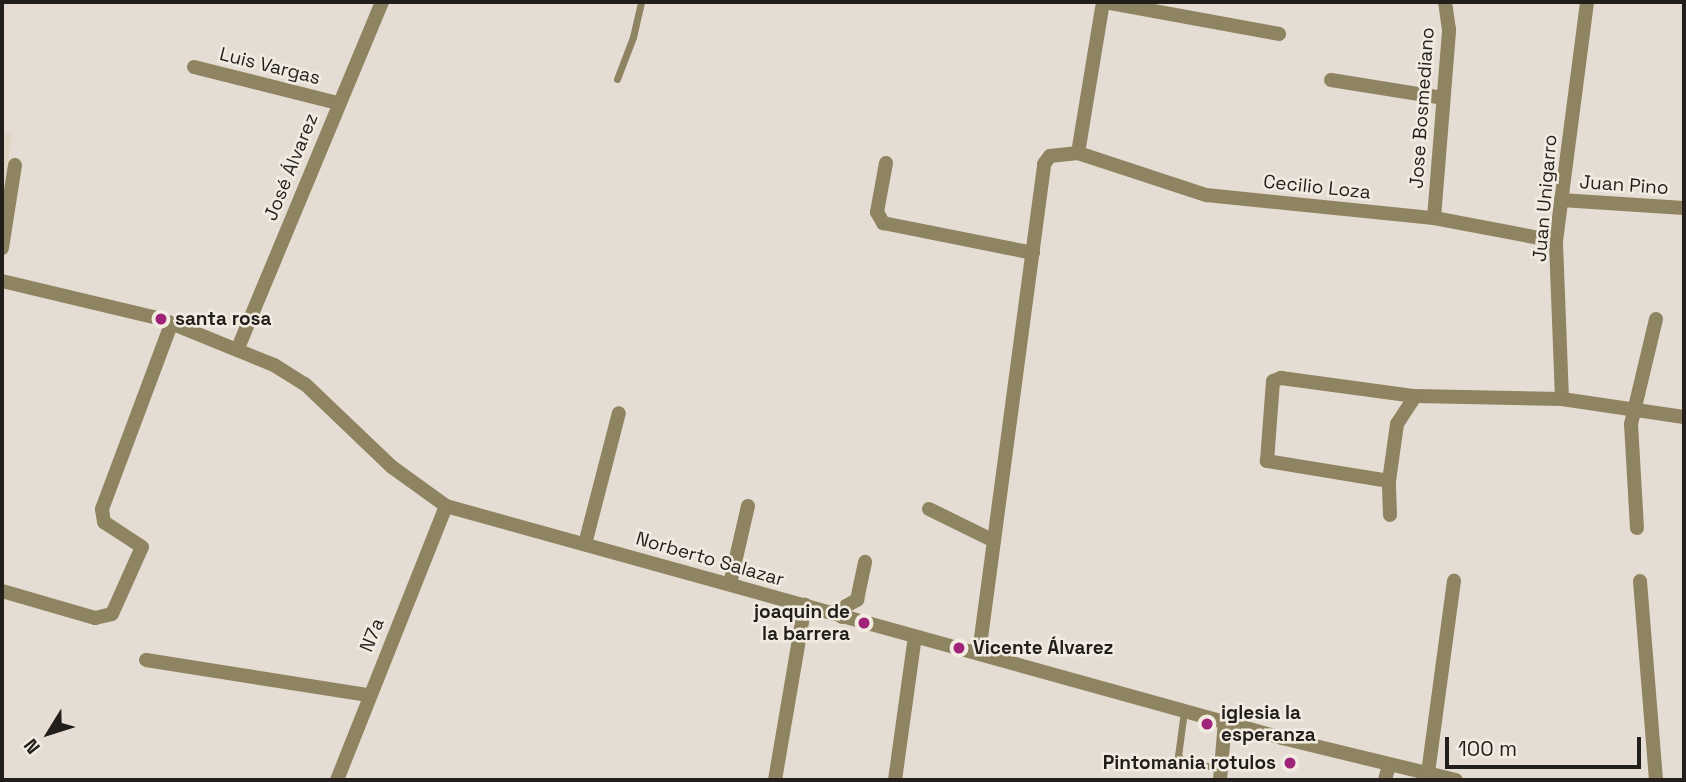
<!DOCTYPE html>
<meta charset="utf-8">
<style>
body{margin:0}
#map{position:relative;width:1686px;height:782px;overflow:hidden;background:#e5ddd4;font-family:"Space Grotesk",sans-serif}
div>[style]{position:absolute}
.built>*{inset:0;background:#e0d4c4}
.service>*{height:7px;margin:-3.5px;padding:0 3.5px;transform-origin:3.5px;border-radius:3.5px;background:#8f8461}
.minor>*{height:14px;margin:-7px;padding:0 7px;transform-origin:7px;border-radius:7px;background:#8f8461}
.dots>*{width:19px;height:19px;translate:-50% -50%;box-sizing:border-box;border:4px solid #f2ebe1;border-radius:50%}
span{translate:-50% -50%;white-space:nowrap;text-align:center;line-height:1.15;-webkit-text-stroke:5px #f2ebe1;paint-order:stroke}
.street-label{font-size:19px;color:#211e1b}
.poi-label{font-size:19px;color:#211e1b;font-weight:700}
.left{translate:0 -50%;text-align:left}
.right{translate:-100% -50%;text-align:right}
.frame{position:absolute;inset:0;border:4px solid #211e1b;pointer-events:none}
.north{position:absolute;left:14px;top:698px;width:70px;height:70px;-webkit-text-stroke:5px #f2ebe1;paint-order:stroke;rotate:232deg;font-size:19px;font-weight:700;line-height:28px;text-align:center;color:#211e1b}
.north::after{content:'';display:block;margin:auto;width:24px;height:32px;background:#211e1b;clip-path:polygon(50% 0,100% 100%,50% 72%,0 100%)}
.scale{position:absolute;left:1445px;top:737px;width:196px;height:32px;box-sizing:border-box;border:4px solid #211e1b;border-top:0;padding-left:9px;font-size:21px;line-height:24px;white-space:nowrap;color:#211e1b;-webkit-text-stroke:5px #f2ebe1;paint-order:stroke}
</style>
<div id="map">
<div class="built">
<i style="clip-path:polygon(2px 132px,12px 133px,2px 211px)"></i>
</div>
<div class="service">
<i style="left:617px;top:79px;width:45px;rotate:-69.1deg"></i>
<i style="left:633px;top:37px;width:36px;rotate:-77deg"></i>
<i style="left:1184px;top:711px;width:45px;rotate:97.6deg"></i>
<i style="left:1178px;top:756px;width:11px;rotate:41deg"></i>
<i style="left:1186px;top:763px;width:35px;rotate:8deg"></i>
</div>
<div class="minor">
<i style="left:1105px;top:2px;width:177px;rotate:10.4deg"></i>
<i style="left:194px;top:67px;width:147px;rotate:14.1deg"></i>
<i style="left:1331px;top:80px;width:113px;rotate:9.1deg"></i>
<i style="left:1078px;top:153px;width:153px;rotate:-80.6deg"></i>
<i style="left:886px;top:163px;width:50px;rotate:100.4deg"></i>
<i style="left:877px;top:212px;width:13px;rotate:61deg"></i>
<i style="left:883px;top:223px;width:153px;rotate:11.3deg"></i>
<i style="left:1561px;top:200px;width:123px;rotate:3.7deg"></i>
<i style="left:1434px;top:218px;width:189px;rotate:-85.4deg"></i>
<i style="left:1449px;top:30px;width:28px;rotate:-98deg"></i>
<i style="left:2px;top:248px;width:84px;rotate:-81.1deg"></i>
<i style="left:2px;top:281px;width:163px;rotate:13.4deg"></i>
<i style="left:161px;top:319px;width:122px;rotate:22.2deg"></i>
<i style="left:274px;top:365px;width:36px;rotate:32deg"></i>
<i style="left:305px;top:384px;width:120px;rotate:43.7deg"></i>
<i style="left:392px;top:467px;width:67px;rotate:35.8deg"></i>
<i style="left:446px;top:506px;width:868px;rotate:15.51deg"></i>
<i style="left:1282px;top:738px;width:179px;rotate:13.6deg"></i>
<i style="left:238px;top:348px;width:375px;rotate:-67.4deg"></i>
<i style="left:1562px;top:399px;width:158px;rotate:-92.2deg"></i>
<i style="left:1556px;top:241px;width:241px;rotate:-82.6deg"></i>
<i style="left:1389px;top:481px;width:124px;rotate:-170.7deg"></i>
<i style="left:1267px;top:461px;width:80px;rotate:-85.7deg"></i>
<i style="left:1273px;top:381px;width:9px;rotate:-21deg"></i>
<i style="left:1281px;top:378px;width:135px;rotate:7.7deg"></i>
<i style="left:1415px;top:396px;width:147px;rotate:1.2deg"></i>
<i style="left:1562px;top:399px;width:123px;rotate:8.4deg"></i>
<i style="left:929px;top:509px;width:72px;rotate:26.2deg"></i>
<i style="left:1390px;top:515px;width:34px;rotate:-92deg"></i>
<i style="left:1389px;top:481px;width:58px;rotate:-82deg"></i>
<i style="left:1397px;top:424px;width:33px;rotate:-57deg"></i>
<i style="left:1637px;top:528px;width:104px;rotate:-93.3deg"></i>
<i style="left:1631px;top:424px;width:108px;rotate:-76.6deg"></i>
<i style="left:585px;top:544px;width:135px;rotate:-75.5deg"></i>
<i style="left:1640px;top:581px;width:200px;rotate:85.4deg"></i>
<i style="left:730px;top:584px;width:80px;rotate:-77deg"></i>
<i style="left:2px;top:591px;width:97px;rotate:16.2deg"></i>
<i style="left:95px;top:618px;width:17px;rotate:-13deg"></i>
<i style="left:112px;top:614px;width:73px;rotate:-65.9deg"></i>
<i style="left:142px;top:547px;width:45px;rotate:-146.7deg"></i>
<i style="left:104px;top:522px;width:13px;rotate:-99deg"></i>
<i style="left:102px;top:509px;width:197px;rotate:-69.5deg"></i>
<i style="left:842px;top:617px;width:12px;rotate:-70deg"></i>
<i style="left:846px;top:606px;width:13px;rotate:-29deg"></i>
<i style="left:857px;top:600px;width:39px;rotate:-78deg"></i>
<i style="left:979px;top:653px;width:493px;rotate:-82.4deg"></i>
<i style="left:1044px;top:164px;width:10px;rotate:-53deg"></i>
<i style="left:1050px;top:156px;width:28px;rotate:-6deg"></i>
<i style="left:1078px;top:153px;width:135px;rotate:18.2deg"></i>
<i style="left:1206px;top:195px;width:229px;rotate:5.8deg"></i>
<i style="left:1434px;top:218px;width:124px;rotate:10.7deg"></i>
<i style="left:146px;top:660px;width:225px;rotate:9deg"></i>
<i style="left:1428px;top:773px;width:194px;rotate:-82.3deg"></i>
<i style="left:337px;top:780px;width:295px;rotate:-68.3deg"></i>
<i style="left:775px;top:780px;width:178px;rotate:-80.3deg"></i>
<i style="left:895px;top:780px;width:145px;rotate:-82.1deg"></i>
<i style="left:1220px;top:780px;width:58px;rotate:-85.1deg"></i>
<i style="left:1385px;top:780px;width:16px;rotate:-75deg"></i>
</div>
<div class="dots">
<i style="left:161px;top:319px;background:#9f2378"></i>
<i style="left:864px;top:623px;background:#9f2378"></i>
<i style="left:959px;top:648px;background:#9f2378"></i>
<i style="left:1207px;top:724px;background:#9f2378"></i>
<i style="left:1290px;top:763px;background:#9f2378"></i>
</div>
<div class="street-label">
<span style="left:270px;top:66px;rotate:14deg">Luis Vargas</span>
<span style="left:1422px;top:108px;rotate:-86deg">Jose Bosmediano</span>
<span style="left:291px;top:167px;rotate:-68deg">José Álvarez</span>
<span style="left:1624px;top:185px;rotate:4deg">Juan Pino</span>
<span style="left:1317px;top:187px;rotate:6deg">Cecilio Loza</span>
<span style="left:1545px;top:198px;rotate:-85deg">Juan Unigarro</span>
<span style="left:710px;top:559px;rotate:16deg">Norberto Salazar</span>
<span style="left:372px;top:635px;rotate:-68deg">N7a</span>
</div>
<div class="poi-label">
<span class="left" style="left:175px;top:319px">santa rosa</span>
<span class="right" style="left:850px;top:623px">joaquin de<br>la barrera</span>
<span class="left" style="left:973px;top:648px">Vicente Álvarez</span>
<span class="left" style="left:1221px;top:724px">iglesia la<br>esperanza</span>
<span class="right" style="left:1276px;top:763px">Pintomania rotulos</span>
</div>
<div class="frame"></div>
<div class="north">N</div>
<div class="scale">100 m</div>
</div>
